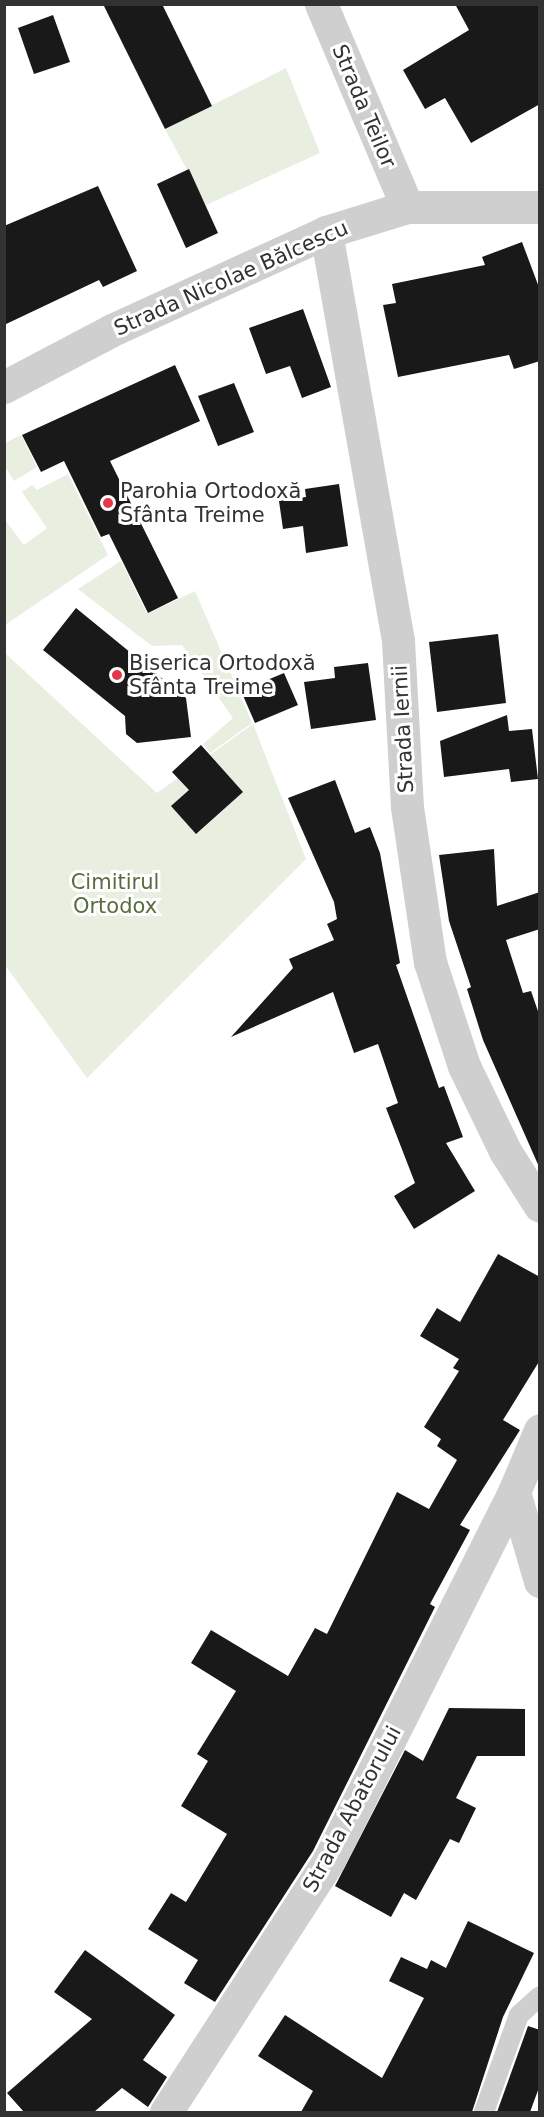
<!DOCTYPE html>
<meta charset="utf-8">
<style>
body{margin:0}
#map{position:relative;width:544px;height:2117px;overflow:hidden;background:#fff;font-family:"DejaVu Sans",sans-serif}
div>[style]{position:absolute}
.green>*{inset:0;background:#e8eee0}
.building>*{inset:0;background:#191919}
.lane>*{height:20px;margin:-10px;padding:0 10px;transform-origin:10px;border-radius:10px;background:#cfcfcf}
.street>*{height:33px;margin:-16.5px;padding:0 16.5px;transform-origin:16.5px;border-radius:16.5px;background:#cfcfcf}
.dots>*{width:16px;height:16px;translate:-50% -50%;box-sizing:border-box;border:3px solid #fff;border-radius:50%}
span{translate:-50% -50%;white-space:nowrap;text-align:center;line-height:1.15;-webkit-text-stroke:6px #fff;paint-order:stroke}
.street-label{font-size:21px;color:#323232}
.poi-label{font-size:21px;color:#323232}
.left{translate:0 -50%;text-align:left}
.park-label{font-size:21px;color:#566e3e}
.frame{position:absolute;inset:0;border:6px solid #323232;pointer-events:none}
</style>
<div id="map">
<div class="green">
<i style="clip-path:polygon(286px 68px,320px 153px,206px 205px,165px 129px)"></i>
<i style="clip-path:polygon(21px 435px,37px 467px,14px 481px,5px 467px,5px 443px)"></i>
<i style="clip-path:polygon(68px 474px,108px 555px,5px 625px,5px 520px,24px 545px,47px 528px,22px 492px,32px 485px,37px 490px)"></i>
<i style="clip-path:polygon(121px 561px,147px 614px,195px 591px,252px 723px,210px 753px,203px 744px,233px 718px,182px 645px,152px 646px,78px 589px)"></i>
<i style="clip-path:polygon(5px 653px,157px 793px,253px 724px,306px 859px,87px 1078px,5px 965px)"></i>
</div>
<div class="building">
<i style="clip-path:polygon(103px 4px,162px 4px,212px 106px,165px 129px)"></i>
<i style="clip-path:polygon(455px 4px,540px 4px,540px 104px,471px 143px,445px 98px,425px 109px,403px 70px,469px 30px)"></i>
<i style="clip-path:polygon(53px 15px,70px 62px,34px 74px,18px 28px)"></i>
<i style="clip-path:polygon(189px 169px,218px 233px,186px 248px,157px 184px)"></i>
<i style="clip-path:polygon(98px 186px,137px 271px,103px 287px,99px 280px,4px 325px,4px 226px)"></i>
<i style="clip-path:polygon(522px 242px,540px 290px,540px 361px,514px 369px,509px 355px,398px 377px,383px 305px,396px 303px,392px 284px,485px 265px,482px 257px)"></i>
<i style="clip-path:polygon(303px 309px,331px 387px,302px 398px,290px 366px,266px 374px,249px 328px)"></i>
<i style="clip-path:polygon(175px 365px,200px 421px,110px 461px,178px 598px,148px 613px,109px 534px,101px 537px,64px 461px,41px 472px,22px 435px)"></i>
<i style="clip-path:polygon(234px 383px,254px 432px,218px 446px,198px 396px)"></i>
<i style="clip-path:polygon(339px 484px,348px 546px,306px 553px,303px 526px,283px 529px,279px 501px,306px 497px,305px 489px)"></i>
<i style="clip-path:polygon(76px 608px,186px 698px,191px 737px,137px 743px,126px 734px,125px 716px,43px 650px)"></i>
<i style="clip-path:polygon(498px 634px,506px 703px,437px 712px,429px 642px)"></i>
<i style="clip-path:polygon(368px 663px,376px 720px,311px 729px,304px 682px,335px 678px,334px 667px)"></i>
<i style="clip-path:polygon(284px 673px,298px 705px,255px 723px,241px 691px)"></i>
<i style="clip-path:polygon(507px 715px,509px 731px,532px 729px,538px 779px,511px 782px,509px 769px,444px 777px,440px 741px)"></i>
<i style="clip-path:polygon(201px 745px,243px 792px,196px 834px,171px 806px,189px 790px,172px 772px)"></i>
<i style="clip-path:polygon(335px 780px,355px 833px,370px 827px,380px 853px,400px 963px,396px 965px,439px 1088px,444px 1086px,463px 1137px,446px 1143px,475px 1191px,414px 1229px,394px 1196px,415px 1183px,386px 1108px,398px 1103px,378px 1044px,354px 1053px,333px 992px,231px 1037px,293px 968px,289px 959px,334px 940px,327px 924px,337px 919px,334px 902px,288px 798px)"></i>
<i style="clip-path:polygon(494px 849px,497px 906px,540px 892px,540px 929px,506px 940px,523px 993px,531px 991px,540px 1017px,540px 1169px,483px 1040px,467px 989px,471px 987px,449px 921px,439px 855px)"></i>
<i style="clip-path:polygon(498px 1254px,540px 1277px,540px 1360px,503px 1420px,520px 1430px,460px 1525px,470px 1530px,430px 1604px,435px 1607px,313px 1851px,215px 2002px,184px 1983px,198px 1960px,148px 1929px,171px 1893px,186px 1902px,227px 1834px,181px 1806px,208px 1761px,197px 1754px,236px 1691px,191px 1663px,211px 1630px,288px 1676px,315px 1628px,327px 1634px,397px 1492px,429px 1509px,457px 1460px,437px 1446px,441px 1439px,424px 1427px,459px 1371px,453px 1368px,459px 1359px,420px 1336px,437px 1308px,460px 1322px)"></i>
<i style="clip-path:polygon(449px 1708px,525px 1709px,525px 1756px,477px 1756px,456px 1798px,476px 1808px,459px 1843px,450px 1839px,416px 1900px,404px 1893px,391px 1917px,335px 1886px,405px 1750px,423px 1761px)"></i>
<i style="clip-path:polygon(468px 1921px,534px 1953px,503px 2017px,472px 2112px,301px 2112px,313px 2091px,258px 2056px,285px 2015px,382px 2078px,424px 1998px,389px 1981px,401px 1957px,427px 1969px,431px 1960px,446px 1968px)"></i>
<i style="clip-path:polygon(85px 1950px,175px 2015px,143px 2060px,167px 2077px,148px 2107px,122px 2088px,94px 2112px,24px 2112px,7px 2093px,92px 2019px,54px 1992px)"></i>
<i style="clip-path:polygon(528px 2026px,540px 2030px,540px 2085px,530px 2112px,497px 2112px)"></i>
</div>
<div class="lane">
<i style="left:484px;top:2112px;width:103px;rotate:-70.2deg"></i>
<i style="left:519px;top:2015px;width:28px;rotate:-42deg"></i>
</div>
<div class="street">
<i style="left:321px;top:4px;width:220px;rotate:67deg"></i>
<i style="left:326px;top:232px;width:415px;rotate:80deg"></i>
<i style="left:398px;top:641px;width:166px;rotate:86.9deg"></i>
<i style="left:407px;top:807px;width:157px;rotate:81.6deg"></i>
<i style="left:430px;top:962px;width:109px;rotate:71.9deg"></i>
<i style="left:464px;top:1066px;width:94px;rotate:64.2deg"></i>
<i style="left:505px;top:1151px;width:65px;rotate:57.5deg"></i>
<i style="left:4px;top:387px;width:120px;rotate:-27.8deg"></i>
<i style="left:110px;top:331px;width:238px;rotate:-24.6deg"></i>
<i style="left:326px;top:232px;width:85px;rotate:-17.2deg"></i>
<i style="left:407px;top:207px;width:133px"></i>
<i style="left:514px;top:1492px;width:93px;rotate:73.7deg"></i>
<i style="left:166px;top:2112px;width:300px;rotate:-57.1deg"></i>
<i style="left:329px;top:1860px;width:412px;rotate:-63.3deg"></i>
<i style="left:514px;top:1492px;width:67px;rotate:-67.2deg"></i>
</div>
<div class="dots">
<i style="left:108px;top:503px;background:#e5374a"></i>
<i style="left:117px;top:675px;background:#e5374a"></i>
</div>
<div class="street-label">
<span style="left:364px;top:106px;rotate:67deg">Strada Teilor</span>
<span style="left:231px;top:278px;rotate:-24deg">Strada Nicolae Bălcescu</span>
<span style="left:403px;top:729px;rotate:-93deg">Strada Iernii</span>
<span style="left:352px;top:1809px;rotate:-62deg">Strada Abatorului</span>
</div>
<div class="poi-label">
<span class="left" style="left:120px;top:503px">Parohia Ortodoxă<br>Sfânta Treime</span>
<span class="left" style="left:129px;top:675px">Biserica Ortodoxă<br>Sfânta Treime</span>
</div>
<div class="park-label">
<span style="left:115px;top:894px">Cimitirul<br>Ortodox</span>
</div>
<div class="frame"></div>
</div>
